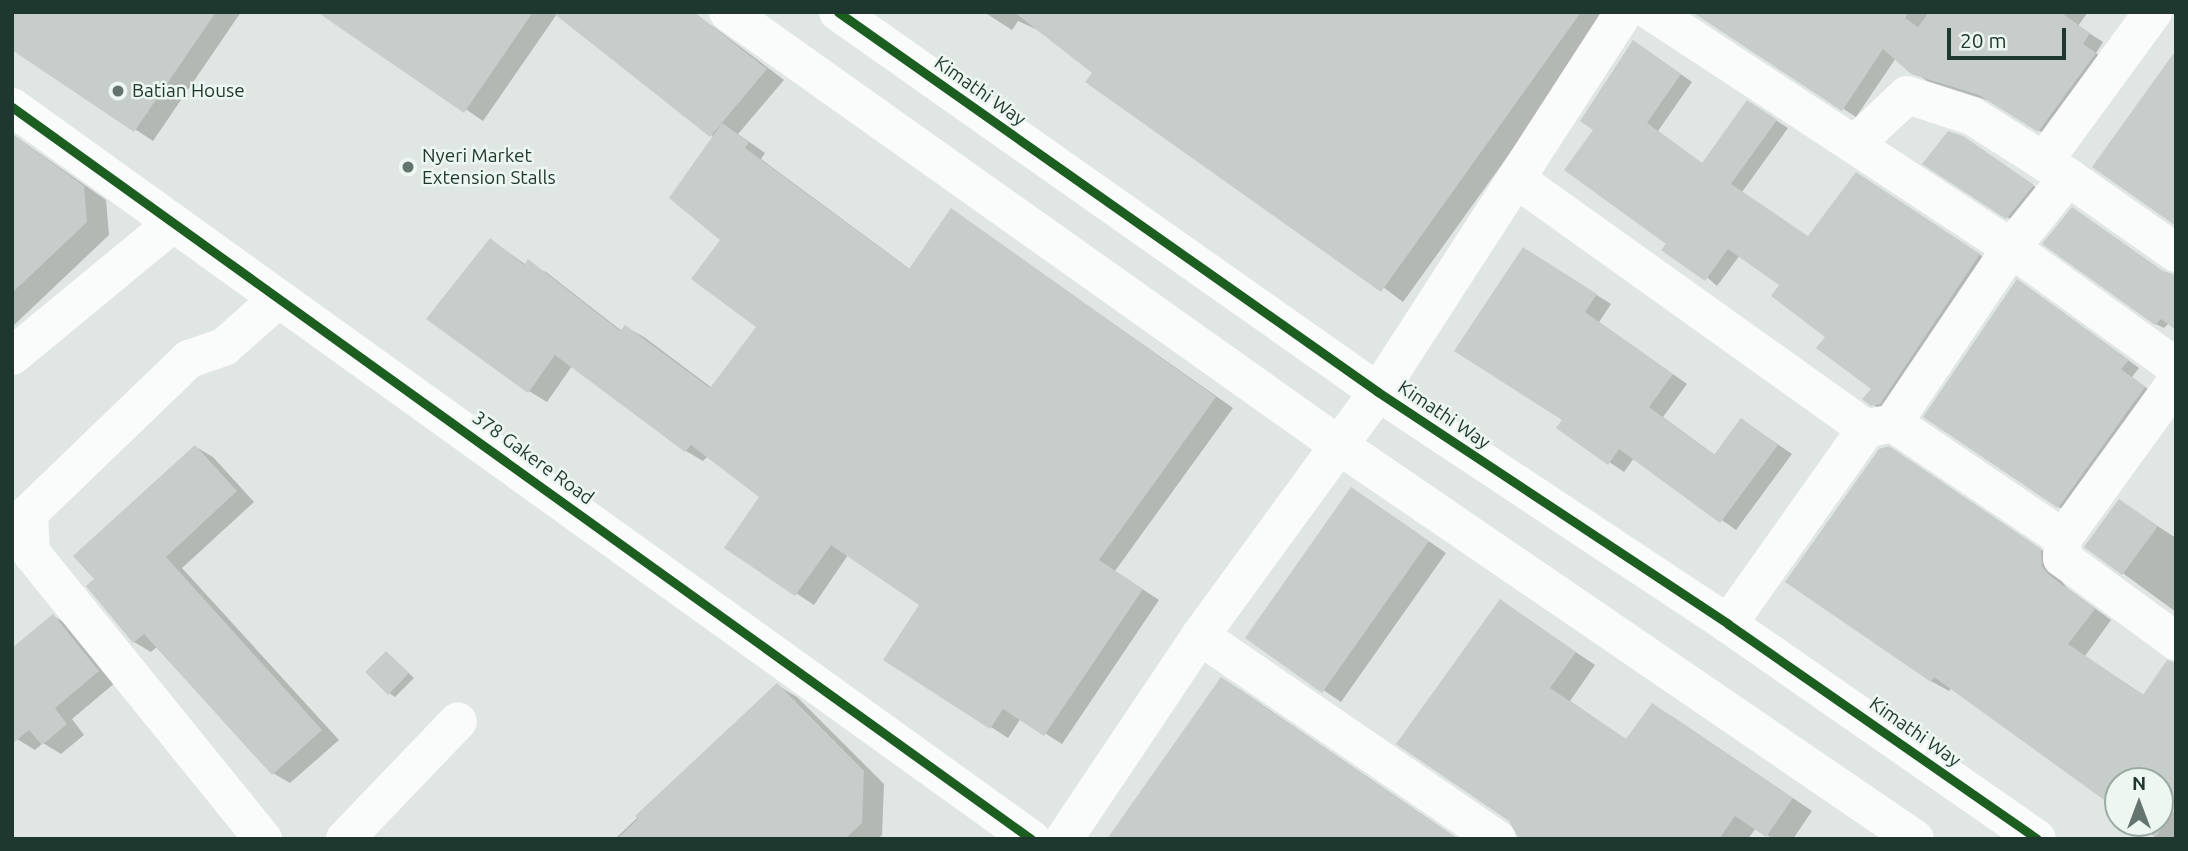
<!DOCTYPE html>
<style>
body{margin:0}
#map{position:relative;width:2188px;height:851px;overflow:hidden;background:#e0e6e3;font-family:Ubuntu,sans-serif}
div>[style]{position:absolute}
.shadow>*{inset:0;background:#0003}
.building>*{inset:0;background:#c7cdca}
.minor>*{height:38px;margin:-19px;padding:0 19px;transform-origin:19px;border-radius:19px;background:#fafbfb}
.cycleway>*{height:9px;margin:-4.5px;padding:0 4.5px;transform-origin:4.5px;border-radius:4.5px;background:#1b5e20}
.dots>*{width:19px;height:19px;translate:-50% -50%;box-sizing:border-box;border:4px solid #edf6f1;border-radius:50%}
span{translate:-50% -50%;white-space:nowrap;text-align:center;line-height:1.15;-webkit-text-stroke:5px #edf6f1;paint-order:stroke}
.poi-label{font-size:19px;color:#1f382f}
.left{translate:0 -50%;text-align:left}
.street-label{font-size:19px;color:#1f382f}
.frame{position:absolute;inset:0;border:14px solid #1f382f;pointer-events:none}
.north{position:absolute;left:2104px;top:767px;width:70px;height:70px;box-sizing:border-box;background:#edf6f1;border:2px solid #9baaa3;border-radius:50%;rotate:0deg;font-size:19px;font-weight:700;line-height:28px;text-align:center;color:#1f382f}
.north::after{content:'';display:block;margin:auto;width:24px;height:32px;background:#63756e;clip-path:polygon(50% 0,100% 100%,50% 72%,0 100%)}
.scale{position:absolute;left:1947px;top:28px;width:119px;height:32px;box-sizing:border-box;border:4px solid #1f382f;border-top:0;padding-left:9px;font-size:21px;line-height:24px;white-space:nowrap;color:#1f382f;-webkit-text-stroke:5px #edf6f1;paint-order:stroke}
</style>
<div id="map">
<div class="shadow">
<i style="clip-path:polygon(12px 12px,241px 12px,153px 141px,13px 48px)"></i>
<i style="clip-path:polygon(325px 12px,688px 12px,714px 27px,784px 80px,738px 134px,765px 153px,761px 159px,911px 270px,952px 210px,1233px 408px,1115px 571px,1159px 600px,1062px 744px,1021px 718px,1008px 738px,991px 727px,922px 604px,848px 555px,814px 605px,726px 547px,761px 496px,708px 456px,703px 461px,686px 451px,572px 366px,547px 402px,529px 391px,491px 240px,526px 265px,546px 272px,623px 332px,626px 327px,644px 337px,712px 388px,759px 327px,723px 240px,714px 137px,557px 14px,483px 121px)"></i>
<i style="clip-path:polygon(984px 12px,1605px 12px,1609px 15px,1403px 302px,1044px 33px,1018px 21px,1012px 30px)"></i>
<i style="clip-path:polygon(1695px 12px,2088px 12px,2078px 26px,2103px 42px,2096px 53px,2108px 62px,2053px 139px,1993px 102px,1927px 81px,1896px 58px,1856px 117px)"></i>
<i style="clip-path:polygon(1645px 49px,1692px 82px,1658px 131px,1703px 164px,1759px 109px,1788px 128px,1742px 192px,1809px 238px,1868px 181px,1991px 262px,1884px 411px,1872px 404px,1873px 389px,1782px 285px,1740px 255px,1717px 286px,1668px 243px,1595px 129px)"></i>
<i style="clip-path:polygon(12px 134px,106px 200px,109px 235px,12px 327px)"></i>
<i style="clip-path:polygon(1961px 141px,2045px 193px,2020px 225px,2007px 217px)"></i>
<i style="clip-path:polygon(2045px 243px,2166px 274px,2169px 323px,2164px 328px,2156px 324px)"></i>
<i style="clip-path:polygon(1538px 258px,1611px 304px,1599px 322px,1687px 384px,1663px 417px,1716px 456px,1742px 420px,1792px 454px,1736px 530px,1634px 458px,1624px 472px,1559px 428px,1564px 420px)"></i>
<i style="clip-path:polygon(2029px 288px,2139px 368px,2132px 377px,2156px 395px,2070px 513px,2059px 507px)"></i>
<i style="clip-path:polygon(196px 447px,213px 457px,254px 502px,182px 568px,339px 740px,290px 783px,273px 773px,158px 646px,151px 652px,134px 642px,97px 579px)"></i>
<i style="clip-path:polygon(1907px 459px,2058px 561px,2060px 579px,2067px 588px,2111px 620px,2085px 656px,2145px 696px,2168px 662px,2176px 662px,2176px 839px,2158px 839px,2137px 823px,2160px 823px,2160px 781px,2118px 781px,2118px 809px,1952px 687px,1949px 691px,1931px 681px)"></i>
<i style="clip-path:polygon(1369px 500px,1446px 553px,1341px 702px,1247px 638px)"></i>
<i style="clip-path:polygon(2119px 501px,2176px 538px,2176px 612px,2087px 547px)"></i>
<i style="clip-path:polygon(1500px 601px,1595px 665px,1570px 701px,1627px 740px,1652px 705px,1673px 717px,1812px 811px,1793px 839px,1773px 839px,1756px 828px,1748px 839px,1519px 839px)"></i>
<i style="clip-path:polygon(53px 616px,71px 626px,116px 682px,72px 719px,84px 735px,61px 754px,43px 743px,35px 750px,17px 739px)"></i>
<i style="clip-path:polygon(387px 653px,414px 678px,395px 697px,389px 693px)"></i>
<i style="clip-path:polygon(1222px 679px,1242px 691px,1458px 839px,1110px 839px)"></i>
<i style="clip-path:polygon(777px 685px,797px 697px,884px 784px,882px 835px,878px 839px,615px 839px)"></i>
</div>
<div class="building">
<i style="clip-path:polygon(12px 12px,216px 12px,134px 132px,12px 50px)"></i>
<i style="clip-path:polygon(317px 12px,533px 12px,464px 113px)"></i>
<i style="clip-path:polygon(552px 12px,694px 12px,767px 69px,710px 137px)"></i>
<i style="clip-path:polygon(1014px 12px,1581px 12px,1381px 292px,1085px 82px,1092px 73px)"></i>
<i style="clip-path:polygon(1692px 12px,1908px 12px,1905px 18px,1918px 27px,1929px 12px,2060px 12px,2090px 33px,2083px 44px,2096px 53px,2038px 132px,1979px 95px,1911px 74px,1883px 49px,1842px 111px)"></i>
<i style="clip-path:polygon(1633px 40px,1681px 74px,1647px 123px,1702px 163px,1747px 100px,1777px 120px,1731px 184px,1808px 236px,1856px 172px,1980px 254px,1880px 404px,1871px 406px,1862px 399px,1871px 389px,1816px 348px,1825px 337px,1771px 296px,1779px 285px,1728px 249px,1705px 281px,1661px 250px,1666px 244px,1564px 170px,1593px 130px,1580px 121px)"></i>
<i style="clip-path:polygon(2176px 50px,2176px 226px,2092px 167px)"></i>
<i style="clip-path:polygon(722px 123px,749px 142px,745px 148px,909px 269px,951px 208px,1216px 397px,1099px 560px,1143px 589px,1044px 736px,1003px 709px,990px 729px,883px 660px,919px 605px,831px 545px,795px 596px,724px 548px,759px 497px,691px 445px,685px 452px,555px 355px,528px 393px,426px 319px,490px 238px,524px 265px,528px 259px,620px 331px,625px 325px,710px 388px,756px 327px,691px 279px,720px 240px,669px 198px)"></i>
<i style="clip-path:polygon(1948px 131px,1963px 136px,2034px 185px,2006px 219px,1922px 164px)"></i>
<i style="clip-path:polygon(12px 134px,84px 186px,87px 222px,12px 293px)"></i>
<i style="clip-path:polygon(2072px 207px,2163px 271px,2176px 275px,2176px 330px,2161px 319px,2155px 325px,2042px 244px)"></i>
<i style="clip-path:polygon(1523px 247px,1597px 294px,1585px 312px,1673px 374px,1649px 407px,1714px 455px,1741px 418px,1778px 445px,1720px 523px,1619px 449px,1608px 465px,1556px 428px,1562px 420px,1454px 351px)"></i>
<i style="clip-path:polygon(2017px 279px,2129px 360px,2121px 369px,2145px 387px,2058px 508px,1923px 417px)"></i>
<i style="clip-path:polygon(195px 445px,237px 491px,166px 557px,322px 730px,272px 775px,144px 634px,133px 643px,86px 586px,94px 579px,73px 556px)"></i>
<i style="clip-path:polygon(1889px 446px,2041px 549px,2042px 567px,2049px 575px,2095px 609px,2068px 644px,2143px 695px,2167px 660px,2176px 663px,2176px 808px,2156px 836px,2137px 823px,2160px 823px,2160px 781px,2118px 781px,2118px 810px,1934px 677px,1931px 682px,1785px 582px,1879px 449px)"></i>
<i style="clip-path:polygon(1351px 487px,1429px 541px,1322px 693px,1245px 638px)"></i>
<i style="clip-path:polygon(2119px 499px,2158px 526px,2122px 575px,2084px 547px)"></i>
<i style="clip-path:polygon(1500px 599px,1576px 652px,1550px 688px,1626px 739px,1652px 703px,1793px 798px,1766px 837px,1735px 816px,1719px 839px,1519px 839px,1509px 821px,1396px 744px)"></i>
<i style="clip-path:polygon(53px 614px,99px 671px,55px 708px,67px 724px,42px 745px,29px 730px,12px 744px,12px 648px)"></i>
<i style="clip-path:polygon(386px 651px,409px 673px,388px 695px,365px 672px)"></i>
<i style="clip-path:polygon(1221px 677px,1458px 839px,1107px 839px)"></i>
<i style="clip-path:polygon(777px 683px,864px 771px,862px 823px,845px 839px,617px 839px,638px 819px,635px 816px)"></i>
</div>
<div class="minor">
<i style="left:728px;top:12px;width:747px;rotate:35.35deg"></i>
<i style="left:1337px;top:444px;width:700px;rotate:34.35deg"></i>
<i style="left:838px;top:12px;width:660px;rotate:35.13deg"></i>
<i style="left:1378px;top:392px;width:420px;rotate:33.5deg"></i>
<i style="left:1728px;top:624px;width:376px;rotate:34.8deg"></i>
<i style="left:1652px;top:12px;width:430px;rotate:33.3deg"></i>
<i style="left:2011px;top:248px;width:203px;rotate:35.8deg"></i>
<i style="left:12px;top:107px;width:1255px;rotate:35.69deg"></i>
<i style="left:1855px;top:144px;width:71px;rotate:-43.3deg"></i>
<i style="left:1907px;top:95px;width:68px;rotate:17.9deg"></i>
<i style="left:1972px;top:116px;width:114px;rotate:32.4deg"></i>
<i style="left:2068px;top:177px;width:132px;rotate:35.1deg"></i>
<i style="left:2044px;top:161px;width:185px;rotate:-53.8deg"></i>
<i style="left:1516px;top:179px;width:430px;rotate:35.5deg"></i>
<i style="left:12px;top:356px;width:207px;rotate:-39.5deg"></i>
<i style="left:2176px;top:382px;width:193px;rotate:125.9deg"></i>
<i style="left:2063px;top:538px;width:20px;rotate:93deg"></i>
<i style="left:2062px;top:558px;width:141px;rotate:36.1deg"></i>
<i style="left:1893px;top:423px;width:205px;rotate:34.1deg"></i>
<i style="left:1728px;top:624px;width:239px;rotate:-54.7deg"></i>
<i style="left:1866px;top:429px;width:28px;rotate:-13deg"></i>
<i style="left:1893px;top:423px;width:211px;rotate:-56deg"></i>
<i style="left:2011px;top:248px;width:91px;rotate:-51.2deg"></i>
<i style="left:1200px;top:636px;width:360px;rotate:34.4deg"></i>
<i style="left:263px;top:839px;width:369px;rotate:-129deg"></i>
<i style="left:31px;top:552px;width:39px;rotate:-93deg"></i>
<i style="left:29px;top:513px;width:222px;rotate:-43.9deg"></i>
<i style="left:189px;top:359px;width:37px;rotate:-19deg"></i>
<i style="left:224px;top:347px;width:72px;rotate:-41.6deg"></i>
<i style="left:345px;top:839px;width:163px;rotate:-46.2deg"></i>
<i style="left:1064px;top:839px;width:244px;rotate:-56.2deg"></i>
<i style="left:1200px;top:636px;width:302px;rotate:-53.9deg"></i>
<i style="left:1378px;top:392px;width:453px;rotate:-57.1deg"></i>
</div>
<div class="cycleway">
<i style="left:838px;top:12px;width:660px;rotate:35.13deg"></i>
<i style="left:1378px;top:392px;width:420px;rotate:33.5deg"></i>
<i style="left:1728px;top:624px;width:376px;rotate:34.8deg"></i>
<i style="left:12px;top:107px;width:1255px;rotate:35.69deg"></i>
</div>
<div class="dots">
<i style="left:118px;top:91px;background:#63756e"></i>
<i style="left:408px;top:167px;background:#63756e"></i>
</div>
<div class="poi-label">
<span class="left" style="left:132px;top:91px">Batian House</span>
<span class="left" style="left:422px;top:167px">Nyeri Market<br>Extension Stalls</span>
</div>
<div class="street-label">
<span style="left:980px;top:91px;rotate:35deg">Kimathi Way</span>
<span style="left:1444px;top:415px;rotate:34deg">Kimathi Way</span>
<span style="left:533px;top:458px;rotate:36deg">378 Gakere Road</span>
<span style="left:1915px;top:732px;rotate:35deg">Kimathi Way</span>
</div>
<div class="frame"></div>
<div class="north">N</div>
<div class="scale">20 m</div>
</div>
